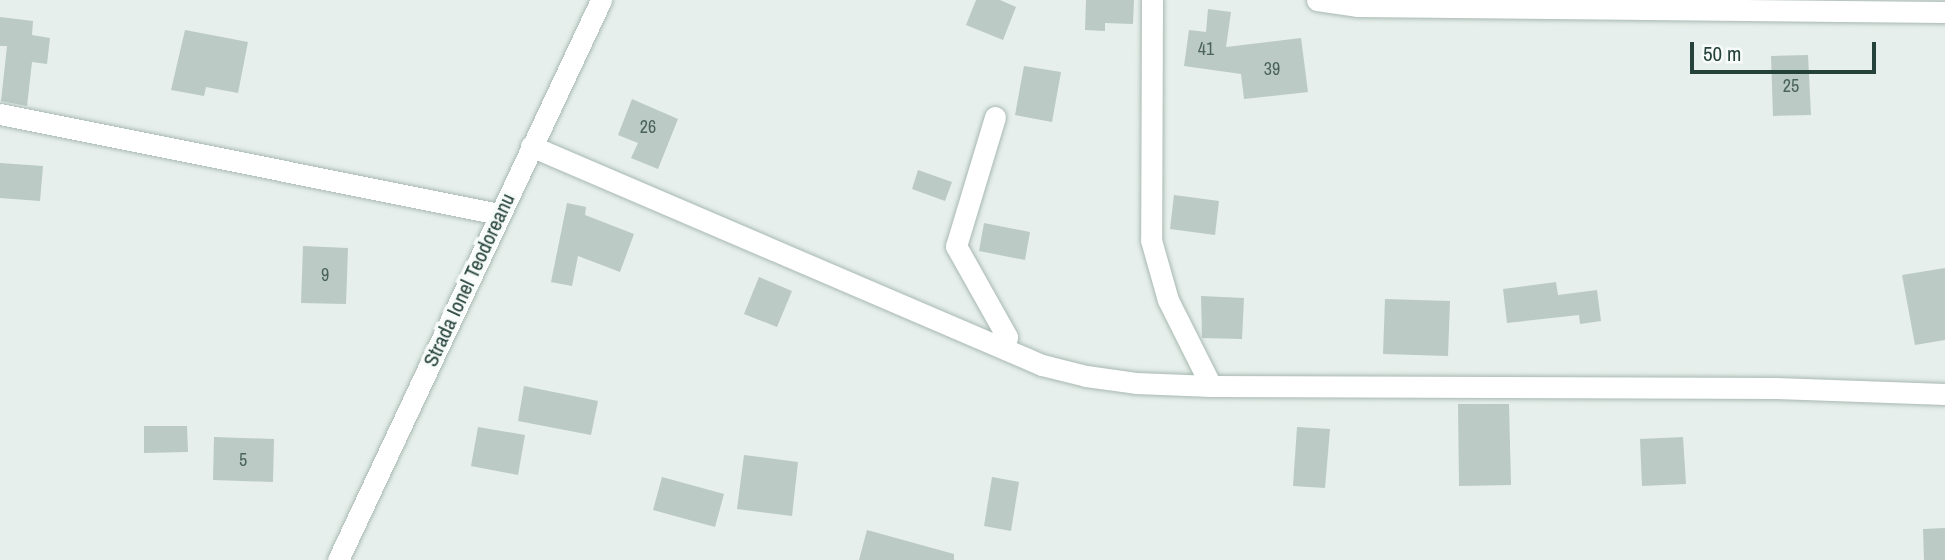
<!DOCTYPE html>
<style>
body{margin:0}
#map{position:relative;width:1945px;height:560px;overflow:hidden;background:#e6efeb;font-family:"Archivo Narrow",sans-serif}
div>[style]{position:absolute}
.building>*{inset:0;background:#bbcac4}
.roads{filter:drop-shadow(0 0 2px #a8b8b2) drop-shadow(0 0 2px #a8b8b2)}
.minor>*{height:21px;margin:-10.5px;padding:0 10.5px;transform-origin:10.5px;border-radius:10.5px;background:#fff}
span{translate:-50% -50%;white-space:nowrap;text-align:center;line-height:1.15;-webkit-text-stroke:7px #f7fbf9;paint-order:stroke}
.number-label{font-size:18px;color:#4a645c}
.number-label span{-webkit-text-stroke-width:0}
.street-label{font-size:21px;color:#24423a}
.scale{position:absolute;left:1690px;top:42px;width:186px;height:32px;box-sizing:border-box;border:4px solid #24423a;border-top:0;padding-left:9px;font-size:21px;line-height:24px;white-space:nowrap;color:#24423a;-webkit-text-stroke:5px #f7fbf9;paint-order:stroke}
</style>
<div id="map">
<div class="building">
<i style="clip-path:polygon(976px 0,1000px 0,1016px 7px,1003px 40px,966px 25px)"></i>
<i style="clip-path:polygon(1086px 0,1134px 0,1133px 24px,1105px 23px,1105px 31px,1085px 30px)"></i>
<i style="clip-path:polygon(1208px 9px,1231px 12px,1226px 47px,1301px 38px,1308px 92px,1244px 99px,1241px 74px,1184px 66px,1189px 30px,1206px 32px)"></i>
<i style="clip-path:polygon(0 17px,33px 21px,32px 35px,50px 38px,47px 64px,32px 62px,27px 106px,1px 101px,7px 46px,0 46px)"></i>
<i style="clip-path:polygon(185px 30px,248px 42px,238px 93px,206px 87px,204px 96px,171px 90px)"></i>
<i style="clip-path:polygon(1808px 55px,1811px 115px,1773px 116px,1771px 56px)"></i>
<i style="clip-path:polygon(1024px 66px,1061px 72px,1052px 122px,1015px 115px)"></i>
<i style="clip-path:polygon(632px 99px,678px 119px,658px 169px,631px 158px,638px 143px,618px 135px)"></i>
<i style="clip-path:polygon(0 163px,43px 166px,40px 201px,0 198px)"></i>
<i style="clip-path:polygon(918px 170px,952px 182px,945px 201px,912px 189px)"></i>
<i style="clip-path:polygon(1174px 195px,1219px 201px,1215px 235px,1170px 229px)"></i>
<i style="clip-path:polygon(567px 203px,586px 207px,585px 215px,634px 234px,620px 272px,578px 256px,572px 286px,551px 282px)"></i>
<i style="clip-path:polygon(984px 223px,1030px 232px,1025px 260px,979px 251px)"></i>
<i style="clip-path:polygon(303px 246px,348px 248px,346px 304px,301px 303px)"></i>
<i style="clip-path:polygon(1945px 268px,1945px 340px,1915px 345px,1902px 275px)"></i>
<i style="clip-path:polygon(759px 277px,792px 291px,777px 327px,744px 314px)"></i>
<i style="clip-path:polygon(1556px 282px,1558px 295px,1597px 290px,1601px 321px,1580px 324px,1579px 315px,1507px 323px,1503px 289px)"></i>
<i style="clip-path:polygon(1201px 296px,1244px 298px,1242px 339px,1202px 338px)"></i>
<i style="clip-path:polygon(1385px 299px,1450px 301px,1448px 356px,1383px 354px)"></i>
<i style="clip-path:polygon(524px 386px,598px 401px,591px 435px,518px 421px)"></i>
<i style="clip-path:polygon(1458px 404px,1509px 404px,1511px 485px,1459px 486px)"></i>
<i style="clip-path:polygon(144px 426px,187px 426px,188px 452px,144px 453px)"></i>
<i style="clip-path:polygon(478px 427px,525px 435px,518px 475px,471px 466px)"></i>
<i style="clip-path:polygon(1297px 427px,1330px 429px,1325px 488px,1293px 486px)"></i>
<i style="clip-path:polygon(214px 437px,274px 439px,273px 482px,213px 480px)"></i>
<i style="clip-path:polygon(1683px 437px,1686px 484px,1642px 486px,1640px 439px)"></i>
<i style="clip-path:polygon(744px 455px,798px 462px,792px 516px,737px 509px)"></i>
<i style="clip-path:polygon(662px 477px,724px 494px,715px 527px,653px 510px)"></i>
<i style="clip-path:polygon(992px 477px,1019px 482px,1011px 531px,984px 526px)"></i>
<i style="clip-path:polygon(1945px 528px,1945px 560px,1924px 560px,1923px 529px)"></i>
<i style="clip-path:polygon(867px 530px,954px 554px,954px 560px,859px 560px)"></i>
</div>
<div class="roads">
<div class="minor">
<i style="left:1152px;top:0;width:240px;rotate:90.2deg"></i>
<i style="left:1151px;top:240px;width:62px;rotate:74.2deg"></i>
<i style="left:1168px;top:300px;width:96px;rotate:63.4deg"></i>
<i style="left:1317px;top:0;width:40px;rotate:8.5deg"></i>
<i style="left:1357px;top:6px;width:588px;rotate:0.58deg"></i>
<i style="left:0;top:114px;width:509px;rotate:11.33deg"></i>
<i style="left:995px;top:117px;width:135px;rotate:106.8deg"></i>
<i style="left:956px;top:246px;width:104px;rotate:60.7deg"></i>
<i style="left:1007px;top:337px;width:11px;rotate:105deg"></i>
<i style="left:531px;top:146px;width:556px;rotate:23.2deg"></i>
<i style="left:1042px;top:365px;width:45px;rotate:14deg"></i>
<i style="left:1086px;top:376px;width:50px;rotate:8deg"></i>
<i style="left:1136px;top:383px;width:75px;rotate:2.3deg"></i>
<i style="left:1211px;top:386px;width:565px;rotate:0.2deg"></i>
<i style="left:1776px;top:388px;width:169px;rotate:2deg"></i>
<i style="left:338px;top:560px;width:619px;rotate:-64.84deg"></i>
</div>
</div>
<div class="number-label">
<span style="left:1206px;top:49px">41</span>
<span style="left:1272px;top:69px">39</span>
<span style="left:1791px;top:86px">25</span>
<span style="left:648px;top:127px">26</span>
<span style="left:325px;top:275px">9</span>
<span style="left:243px;top:460px">5</span>
</div>
<div class="street-label">
<span style="left:469px;top:280px;rotate:-65deg">Strada Ionel Teodoreanu</span>
</div>
<div class="scale">50 m</div>
</div>
